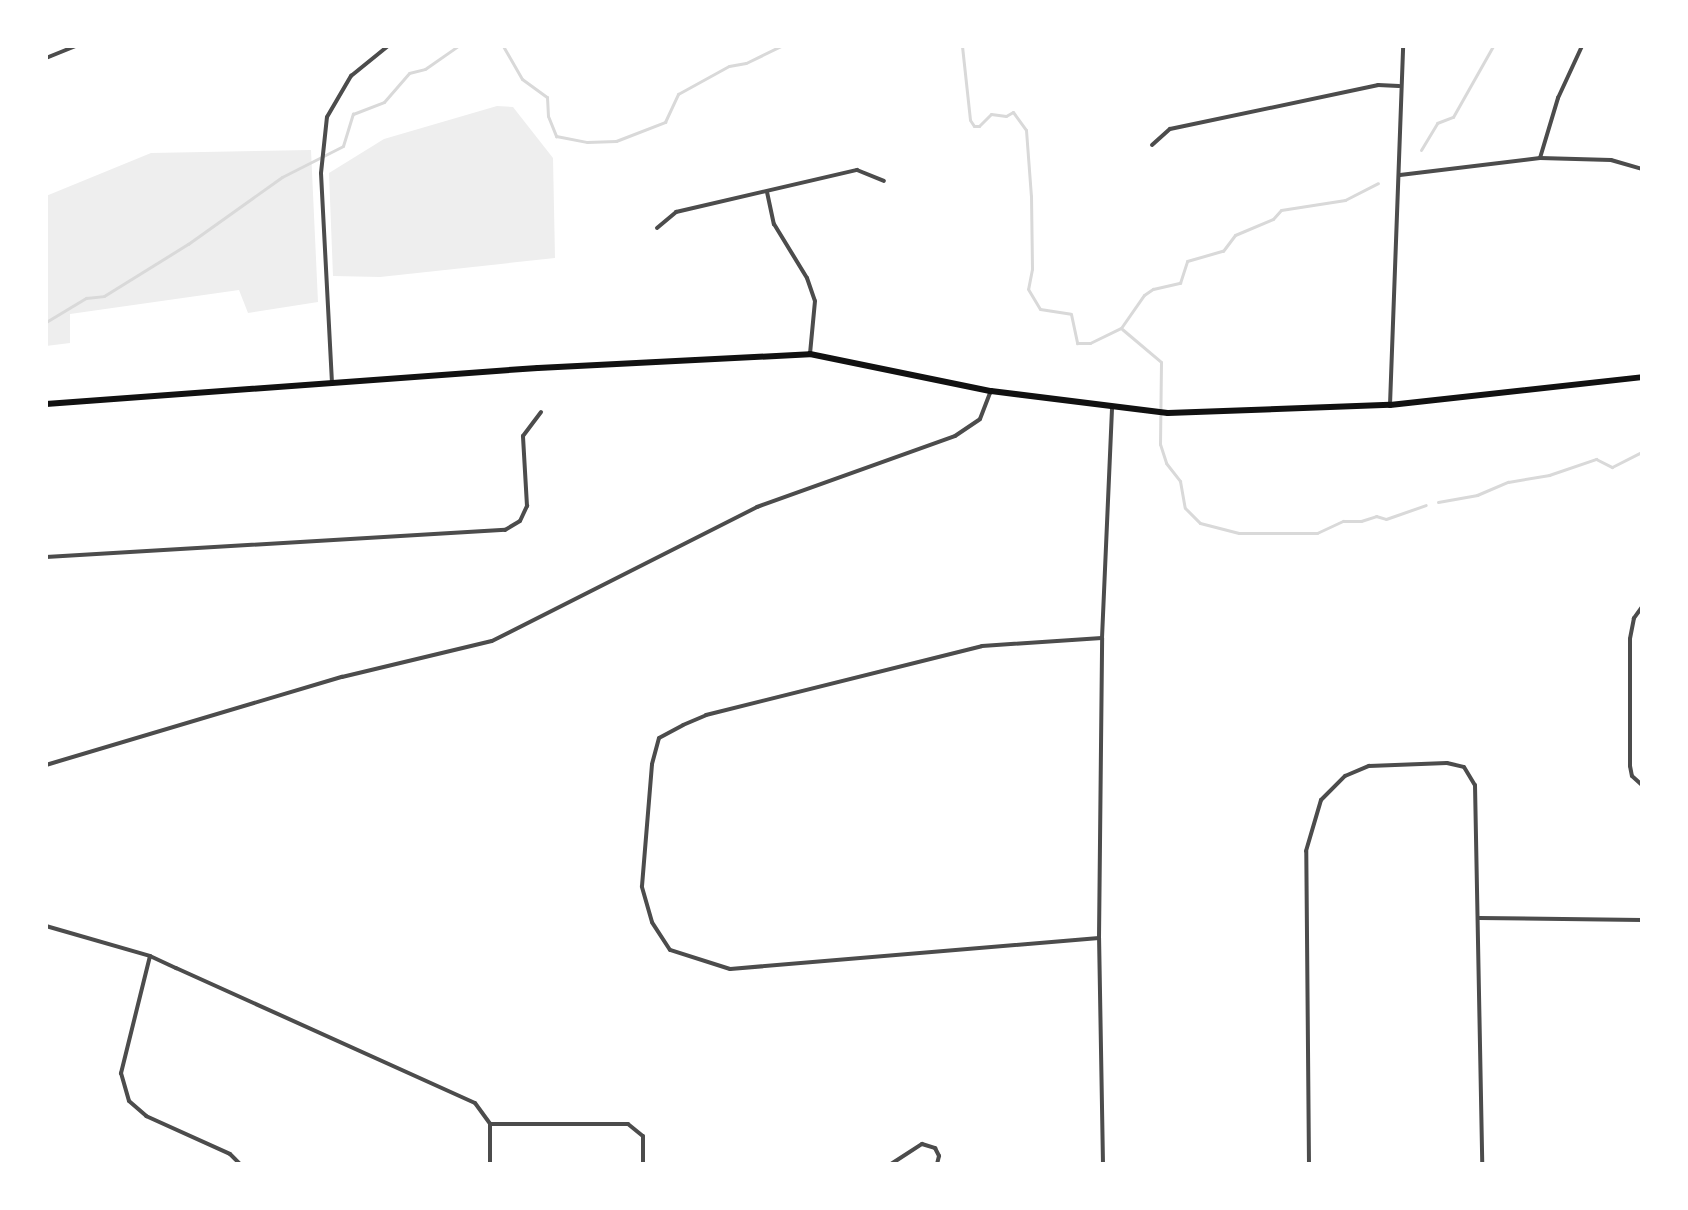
<!DOCTYPE html>
<style>
body{margin:0}
#map{position:relative;width:1688px;height:1210px;overflow:hidden;background:#fff;font-family:Barlow,sans-serif}
div>[style]{position:absolute}
.green>*{inset:0;background:#eee}
.stream>*{height:3px;margin:-1.5px;padding:0 1.5px;transform-origin:1.5px;border-radius:1.5px;background:#d9d9d9}
.minor>*{height:4px;margin:-2px;padding:0 2px;transform-origin:2px;border-radius:2px;background:#4c4c4c}
.secondary>*{height:6px;margin:-3px;padding:0 3px;transform-origin:3px;border-radius:3px;background:#111}
span{translate:-50% -50%;white-space:nowrap;text-align:center;line-height:1.15;-webkit-text-stroke:8px #fff;paint-order:stroke}
.frame{position:absolute;inset:0;border:48px solid #fff;pointer-events:none}
</style>
<div id="map">
<div class="green">
<i style="clip-path:polygon(497px 106px,513px 107px,553px 158px,555px 258px,380px 277px,333px 276px,329px 173px,384px 139px)"></i>
<i style="clip-path:polygon(311px 150px,318px 302px,248px 313px,239px 290px,70px 314px,70px 343px,46px 346px,46px 196px,151px 153px)"></i>
</div>
<div class="stream">
<i style="left:503px;top:46px;width:38px;rotate:60deg"></i>
<i style="left:522px;top:79px;width:31px;rotate:36deg"></i>
<i style="left:547px;top:97px;width:19px;rotate:87deg"></i>
<i style="left:548px;top:116px;width:22px;rotate:68deg"></i>
<i style="left:556px;top:136px;width:32px;rotate:11deg"></i>
<i style="left:587px;top:142px;width:29px;rotate:-2deg"></i>
<i style="left:616px;top:141px;width:53px;rotate:-21.2deg"></i>
<i style="left:665px;top:122px;width:31px;rotate:-65deg"></i>
<i style="left:678px;top:94px;width:58px;rotate:-28.8deg"></i>
<i style="left:729px;top:66px;width:17px;rotate:-10deg"></i>
<i style="left:746px;top:63px;width:39px;rotate:-26deg"></i>
<i style="left:962px;top:46px;width:74px;rotate:83.8deg"></i>
<i style="left:970px;top:120px;width:7px;rotate:56deg"></i>
<i style="left:974px;top:126px;width:5px"></i>
<i style="left:979px;top:126px;width:17px;rotate:-45deg"></i>
<i style="left:991px;top:114px;width:15px;rotate:8deg"></i>
<i style="left:1006px;top:116px;width:8px;rotate:-30deg"></i>
<i style="left:1013px;top:112px;width:22px;rotate:54deg"></i>
<i style="left:1026px;top:130px;width:66px;rotate:85.7deg"></i>
<i style="left:1031px;top:196px;width:73px;rotate:89.2deg"></i>
<i style="left:1032px;top:269px;width:20px;rotate:101deg"></i>
<i style="left:1028px;top:289px;width:23px;rotate:59deg"></i>
<i style="left:1040px;top:309px;width:31px;rotate:9deg"></i>
<i style="left:1071px;top:314px;width:30px;rotate:78deg"></i>
<i style="left:1077px;top:343px;width:13px"></i>
<i style="left:1090px;top:343px;width:34px;rotate:-26deg"></i>
<i style="left:1121px;top:328px;width:40px;rotate:-55.1deg"></i>
<i style="left:1144px;top:295px;width:11px;rotate:-34deg"></i>
<i style="left:1153px;top:289px;width:28px;rotate:-13deg"></i>
<i style="left:1180px;top:283px;width:23px;rotate:-72deg"></i>
<i style="left:1187px;top:261px;width:37px;rotate:-16deg"></i>
<i style="left:1223px;top:251px;width:20px;rotate:-53deg"></i>
<i style="left:1235px;top:235px;width:41px;rotate:-22.8deg"></i>
<i style="left:1273px;top:219px;width:12px;rotate:-48deg"></i>
<i style="left:1281px;top:210px;width:65px;rotate:-8.9deg"></i>
<i style="left:1345px;top:200px;width:37px;rotate:-27deg"></i>
<i style="left:1421px;top:150px;width:31px;rotate:-59deg"></i>
<i style="left:1437px;top:123px;width:17px;rotate:-21deg"></i>
<i style="left:1453px;top:117px;width:81px;rotate:-60.6deg"></i>
<i style="left:46px;top:322px;width:47px;rotate:-31deg"></i>
<i style="left:86px;top:298px;width:18px;rotate:-6deg"></i>
<i style="left:104px;top:296px;width:99px;rotate:-31.8deg"></i>
<i style="left:188px;top:244px;width:115px;rotate:-35.5deg"></i>
<i style="left:282px;top:177px;width:68px;rotate:-26.9deg"></i>
<i style="left:343px;top:146px;width:34px;rotate:-73deg"></i>
<i style="left:353px;top:114px;width:33px;rotate:-21deg"></i>
<i style="left:384px;top:102px;width:38px;rotate:-49deg"></i>
<i style="left:409px;top:73px;width:16px;rotate:-14deg"></i>
<i style="left:425px;top:69px;width:40px;rotate:-34.9deg"></i>
<i style="left:1122px;top:329px;width:51px;rotate:40.2deg"></i>
<i style="left:1161px;top:362px;width:82px;rotate:90.7deg"></i>
<i style="left:1160px;top:444px;width:20px;rotate:72deg"></i>
<i style="left:1166px;top:463px;width:23px;rotate:52deg"></i>
<i style="left:1180px;top:481px;width:27px;rotate:80deg"></i>
<i style="left:1185px;top:508px;width:21px;rotate:45deg"></i>
<i style="left:1200px;top:523px;width:40px;rotate:14.4deg"></i>
<i style="left:1239px;top:533px;width:78px"></i>
<i style="left:1317px;top:533px;width:29px;rotate:-25deg"></i>
<i style="left:1343px;top:521px;width:18px"></i>
<i style="left:1361px;top:521px;width:16px;rotate:-18deg"></i>
<i style="left:1376px;top:516px;width:10px;rotate:17deg"></i>
<i style="left:1386px;top:519px;width:42px;rotate:-19.3deg"></i>
<i style="left:1438px;top:502px;width:40px;rotate:-10deg"></i>
<i style="left:1477px;top:495px;width:34px;rotate:-23deg"></i>
<i style="left:1508px;top:482px;width:42px;rotate:-9.7deg"></i>
<i style="left:1549px;top:475px;width:50px;rotate:-18.8deg"></i>
<i style="left:1596px;top:459px;width:18px;rotate:27deg"></i>
<i style="left:1612px;top:467px;width:34px;rotate:-27deg"></i>
</div>
<div class="minor">
<i style="left:46px;top:58px;width:32px;rotate:-22deg"></i>
<i style="left:1152px;top:145px;width:24px;rotate:-42deg"></i>
<i style="left:1170px;top:129px;width:213px;rotate:-11.9deg"></i>
<i style="left:1378px;top:85px;width:21px;rotate:3deg"></i>
<i style="left:1540px;top:158px;width:63px;rotate:-73.3deg"></i>
<i style="left:1558px;top:98px;width:57px;rotate:-65.2deg"></i>
<i style="left:1400px;top:175px;width:141px;rotate:-6.9deg"></i>
<i style="left:1540px;top:158px;width:71px;rotate:1.6deg"></i>
<i style="left:1611px;top:160px;width:32px;rotate:16deg"></i>
<i style="left:767px;top:192px;width:33px;rotate:78deg"></i>
<i style="left:774px;top:224px;width:63px;rotate:58.6deg"></i>
<i style="left:807px;top:278px;width:24px;rotate:71deg"></i>
<i style="left:815px;top:301px;width:53px;rotate:95.4deg"></i>
<i style="left:657px;top:228px;width:25px;rotate:-40deg"></i>
<i style="left:676px;top:212px;width:186px;rotate:-13.1deg"></i>
<i style="left:857px;top:170px;width:29px;rotate:22deg"></i>
<i style="left:332px;top:383px;width:210px;rotate:-93deg"></i>
<i style="left:321px;top:173px;width:56px;rotate:-83.9deg"></i>
<i style="left:327px;top:117px;width:48px;rotate:-59.7deg"></i>
<i style="left:351px;top:76px;width:48px;rotate:-39deg"></i>
<i style="left:1390px;top:405px;width:359px;rotate:-87.9deg"></i>
<i style="left:46px;top:557px;width:460px;rotate:-3.4deg"></i>
<i style="left:505px;top:530px;width:17px;rotate:-31deg"></i>
<i style="left:520px;top:521px;width:17px;rotate:-65deg"></i>
<i style="left:527px;top:506px;width:70px;rotate:-93.3deg"></i>
<i style="left:523px;top:436px;width:30px;rotate:-53deg"></i>
<i style="left:1642px;top:607px;width:14px;rotate:126deg"></i>
<i style="left:1634px;top:618px;width:21px;rotate:101deg"></i>
<i style="left:1630px;top:639px;width:127px;rotate:90deg"></i>
<i style="left:1630px;top:766px;width:10px;rotate:79deg"></i>
<i style="left:1632px;top:776px;width:13px;rotate:42deg"></i>
<i style="left:46px;top:765px;width:309px;rotate:-16.6deg"></i>
<i style="left:342px;top:677px;width:154px;rotate:-13.5deg"></i>
<i style="left:492px;top:641px;width:297px;rotate:-26.8deg"></i>
<i style="left:757px;top:507px;width:210px;rotate:-19.7deg"></i>
<i style="left:955px;top:436px;width:30px;rotate:-34deg"></i>
<i style="left:980px;top:419px;width:30px;rotate:-69deg"></i>
<i style="left:1479px;top:918px;width:163px;rotate:0.7deg"></i>
<i style="left:46px;top:926px;width:108px;rotate:16.1deg"></i>
<i style="left:150px;top:956px;width:29px;rotate:25deg"></i>
<i style="left:176px;top:968px;width:328px;rotate:24.3deg"></i>
<i style="left:475px;top:1103px;width:26px;rotate:54deg"></i>
<i style="left:490px;top:1124px;width:138px"></i>
<i style="left:628px;top:1124px;width:19px;rotate:39deg"></i>
<i style="left:643px;top:1136px;width:28px;rotate:90deg"></i>
<i style="left:1099px;top:938px;width:370px;rotate:175.2deg"></i>
<i style="left:730px;top:969px;width:63px;rotate:-162.4deg"></i>
<i style="left:670px;top:950px;width:33px;rotate:-123deg"></i>
<i style="left:652px;top:922px;width:37px;rotate:-106deg"></i>
<i style="left:642px;top:886px;width:122px;rotate:-85.3deg"></i>
<i style="left:652px;top:764px;width:27px;rotate:-75deg"></i>
<i style="left:659px;top:738px;width:27px;rotate:-28deg"></i>
<i style="left:683px;top:725px;width:25px;rotate:-23deg"></i>
<i style="left:706px;top:715px;width:284px;rotate:-14deg"></i>
<i style="left:982px;top:646px;width:120px;rotate:-3.8deg"></i>
<i style="left:150px;top:956px;width:121px;rotate:103.9deg"></i>
<i style="left:121px;top:1073px;width:29px;rotate:74deg"></i>
<i style="left:129px;top:1101px;width:23px;rotate:41deg"></i>
<i style="left:146px;top:1116px;width:92px;rotate:24.3deg"></i>
<i style="left:230px;top:1154px;width:14px;rotate:45deg"></i>
<i style="left:490px;top:1124px;width:40px;rotate:90deg"></i>
<i style="left:891px;top:1164px;width:37px;rotate:-33deg"></i>
<i style="left:922px;top:1144px;width:14px;rotate:17deg"></i>
<i style="left:935px;top:1148px;width:9px;rotate:63deg"></i>
<i style="left:939px;top:1156px;width:8px;rotate:104deg"></i>
<i style="left:1103px;top:1164px;width:226px;rotate:-91deg"></i>
<i style="left:1099px;top:938px;width:300px;rotate:-89.4deg"></i>
<i style="left:1102px;top:638px;width:230px;rotate:-87.5deg"></i>
<i style="left:1309px;top:1164px;width:313px;rotate:-90.5deg"></i>
<i style="left:1306px;top:851px;width:53px;rotate:-73.6deg"></i>
<i style="left:1321px;top:800px;width:34px;rotate:-45deg"></i>
<i style="left:1345px;top:776px;width:26px;rotate:-23deg"></i>
<i style="left:1369px;top:766px;width:78px;rotate:-2.2deg"></i>
<i style="left:1447px;top:763px;width:17px;rotate:13deg"></i>
<i style="left:1464px;top:767px;width:21px;rotate:59deg"></i>
<i style="left:1475px;top:785px;width:379px;rotate:88.9deg"></i>
</div>
<div class="secondary">
<i style="left:46px;top:404px;width:493px;rotate:-4.2deg"></i>
<i style="left:538px;top:368px;width:272px;rotate:-2.9deg"></i>
<i style="left:810px;top:354px;width:185px;rotate:11.6deg"></i>
<i style="left:991px;top:391px;width:178px;rotate:7.1deg"></i>
<i style="left:1168px;top:413px;width:222px;rotate:-2.1deg"></i>
<i style="left:1390px;top:405px;width:254px;rotate:-6.3deg"></i>
</div>
<div class="frame"></div>
</div>
